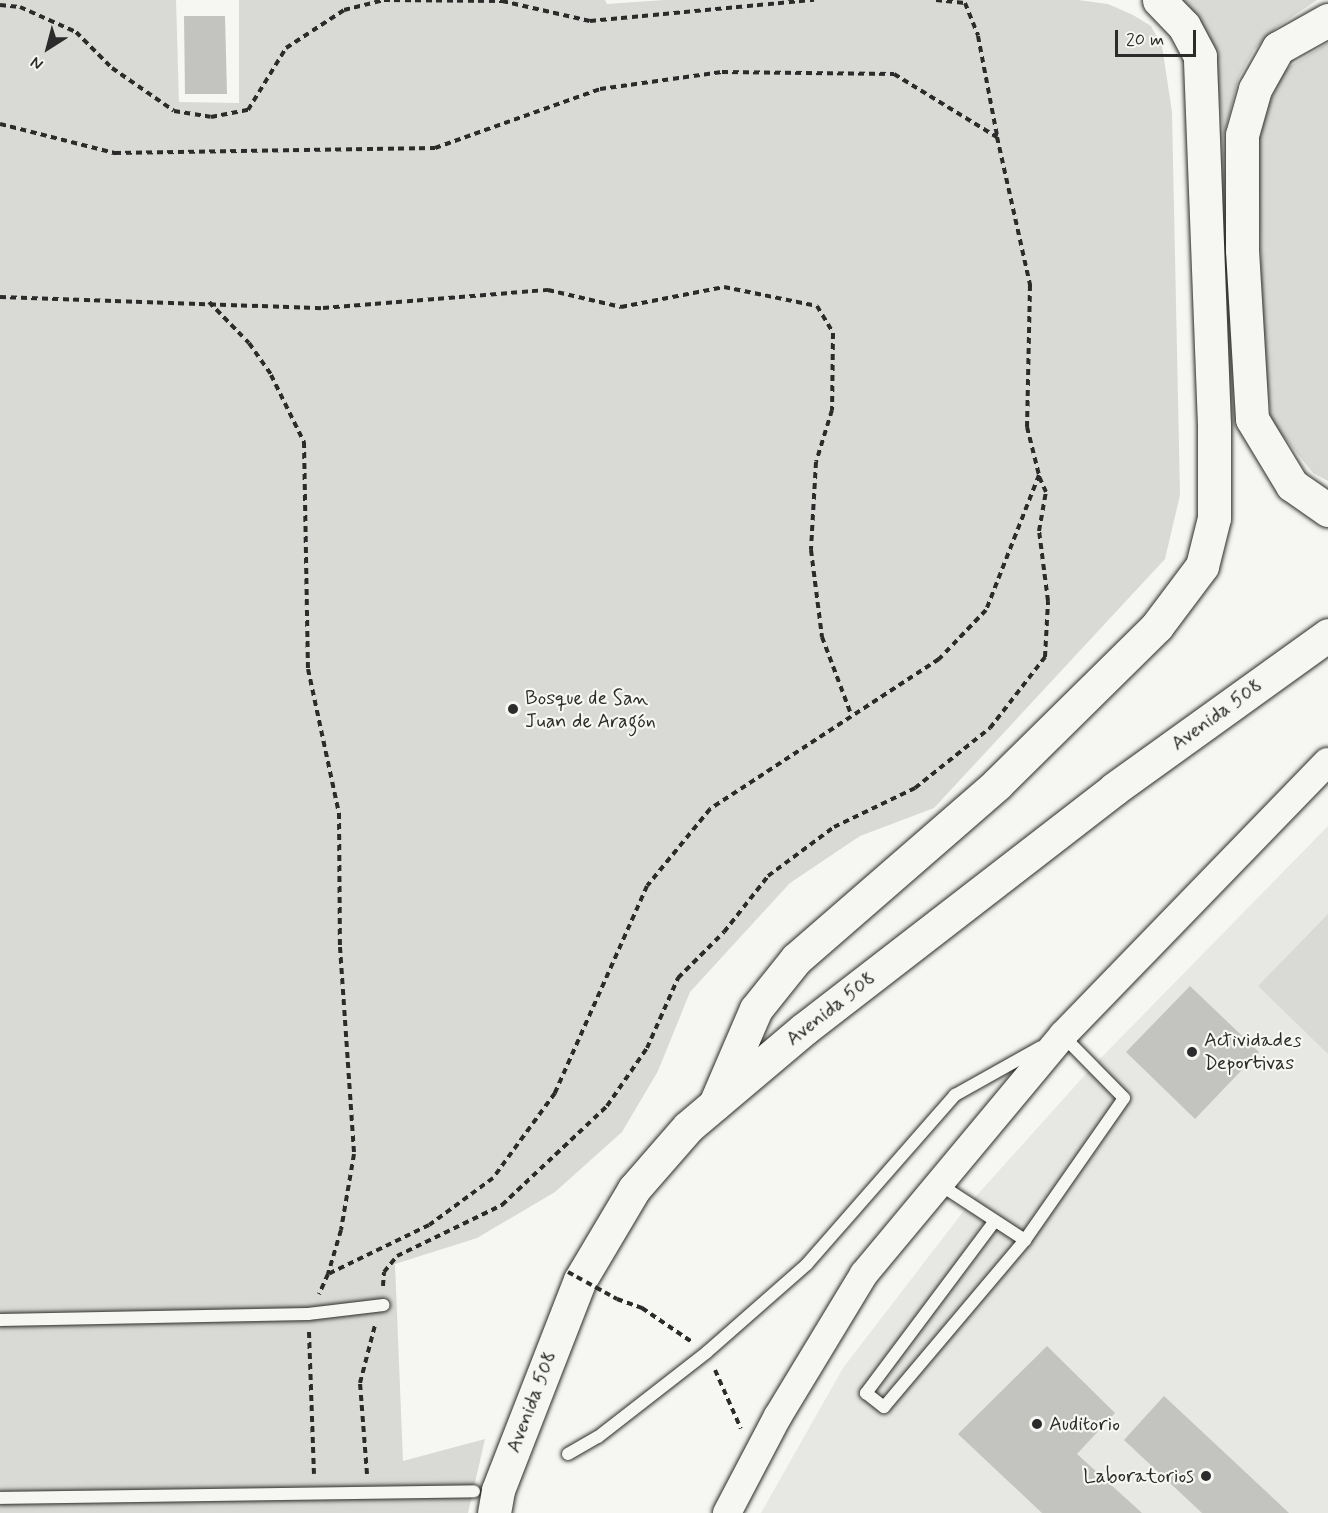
<!DOCTYPE html>
<meta charset="utf-8">
<style>
body{margin:0}
#map{position:relative;width:1328px;height:1513px;overflow:hidden;background:#f6f6f2;font-family:Mynerve,sans-serif}
div>[style]{position:absolute}
.built>*{inset:0;background:#e7e7e3}
.green>*{inset:0;background:#d9d9d5}
.building>*{inset:0;background:#c3c3c0}
.path>*{height:4px;margin-top:-2px;transform-origin:0;background:repeating-linear-gradient(90deg,#2b2b2b 0 6px,transparent 0 10.5px)}
.roads{filter:drop-shadow(0 0 2px #2b2b2b) drop-shadow(0 0 2px #2b2b2b)}
.service>*{height:12px;margin:-6px;padding:0 6px;transform-origin:6px;border-radius:6px;background:#f6f6f2}
.tertiary>*{height:28px;margin:-14px;padding:0 14px;transform-origin:14px;border-radius:14px;background:#f6f6f2}
.primary>*{height:33px;margin:-16.5px;padding:0 16.5px;transform-origin:16.5px;border-radius:16.5px;background:#f6f6f2}
.trunk>*{height:33px;margin:-16.5px;padding:0 16.5px;transform-origin:16.5px;border-radius:16.5px;background:#f6f6f2}
.path-bridge>*{height:4px;margin-top:-2px;transform-origin:0;background:repeating-linear-gradient(90deg,#2b2b2b 0 6px,transparent 0 10.5px)}
.dots>*{width:16px;height:16px;translate:-50% -50%;box-sizing:border-box;border:3px solid #f6f6f2;border-radius:50%}
span{translate:-50% -50%;white-space:nowrap;text-align:center;line-height:1.15;-webkit-text-stroke:4.5px #f6f6f2;paint-order:stroke}
.poi-label{font-size:20px;color:#2b2b2b}
.left{translate:0 -50%;text-align:left}
.right{translate:-100% -50%;text-align:right}
.street-label{font-size:20px;color:#2b2b2b}
.north{position:absolute;left:18px;top:18px;width:60px;height:60px;-webkit-text-stroke:4px #f6f6f2;paint-order:stroke;rotate:216deg;font-size:16px;font-weight:700;line-height:24px;text-align:center;color:#2b2b2b}
.north::after{content:'';display:block;margin:auto;width:21px;height:27px;background:#2b2b2b;clip-path:polygon(50% 0,100% 100%,50% 72%,0 100%)}
.scale{position:absolute;left:1115px;top:30px;width:81px;height:27px;box-sizing:border-box;border:3px solid #2b2b2b;border-top:0;padding-left:8px;font-size:18px;line-height:21px;white-space:nowrap;color:#2b2b2b;-webkit-text-stroke:4px #f6f6f2;paint-order:stroke}
</style>
<div id="map">
<div class="built">
<i style="clip-path:polygon(1328px 826px,1328px 1513px,761px 1513px,843px 1368px,969px 1204px,1093px 1066px)"></i>
</div>
<div class="green">
<i style="clip-path:polygon(0 0,176px 0,179px 102px,239px 103px,239px 0,605px 0,607px 4px,664px 0,1078px 0,1108px 4px,1133px 15px,1151px 26px,1162px 46px,1172px 112px,1180px 495px,1165px 559px,934px 808px,860px 836px,790px 883px,690px 992px,658px 1071px,622px 1132px,555px 1192px,477px 1238px,395px 1264px,403px 1461px,485px 1439px,468px 1513px,0 1513px)"></i>
<i style="clip-path:polygon(1178px 0,1317px 0,1277px 27px,1254px 50px,1238px 79px,1224px 136px,1216px 70px)"></i>
<i style="clip-path:polygon(1328px 43px,1328px 481px,1313px 473px,1272px 422px,1263px 355px,1258px 128px,1284px 70px)"></i>
<i style="clip-path:polygon(1328px 914px,1328px 1054px,1258px 986px)"></i>
</div>
<div class="building">
<i style="clip-path:polygon(184px 16px,225px 16px,227px 94px,185px 94px)"></i>
<i style="clip-path:polygon(1190px 986px,1259px 1052px,1195px 1119px,1126px 1052px)"></i>
<i style="clip-path:polygon(1047px 1346px,1115px 1413px,1077px 1454px,1142px 1513px,1042px 1513px,958px 1434px)"></i>
<i style="clip-path:polygon(1164px 1396px,1289px 1513px,1202px 1513px,1124px 1440px)"></i>
</div>
<div class="path">
<i style="left:936px;top:0;width:29px;rotate:6deg"></i>
<i style="left:965px;top:3px;width:35px;rotate:68deg"></i>
<i style="left:978px;top:36px;width:102px;rotate:79.2deg"></i>
<i style="left:0;top:5px;width:20px;rotate:6deg"></i>
<i style="left:20px;top:7px;width:61px;rotate:24.1deg"></i>
<i style="left:76px;top:32px;width:51px;rotate:45deg"></i>
<i style="left:112px;top:68px;width:75px;rotate:34.7deg"></i>
<i style="left:174px;top:111px;width:37px;rotate:9deg"></i>
<i style="left:211px;top:117px;width:38px;rotate:-11deg"></i>
<i style="left:248px;top:110px;width:73px;rotate:-58.5deg"></i>
<i style="left:286px;top:48px;width:69px;rotate:-33.2deg"></i>
<i style="left:344px;top:10px;width:41px;rotate:-14deg"></i>
<i style="left:384px;top:0;width:118px;rotate:0.5deg"></i>
<i style="left:502px;top:1px;width:90px;rotate:12.8deg"></i>
<i style="left:590px;top:21px;width:225px;rotate:-5.4deg"></i>
<i style="left:0;top:124px;width:119px;rotate:14.2deg"></i>
<i style="left:115px;top:153px;width:320px;rotate:-0.9deg"></i>
<i style="left:435px;top:148px;width:175px;rotate:-19.7deg"></i>
<i style="left:600px;top:89px;width:123px;rotate:-7.9deg"></i>
<i style="left:722px;top:72px;width:172px;rotate:0.7deg"></i>
<i style="left:894px;top:74px;width:121px;rotate:31.5deg"></i>
<i style="left:997px;top:137px;width:152px;rotate:77.4deg"></i>
<i style="left:1030px;top:285px;width:142px;rotate:91.2deg"></i>
<i style="left:1027px;top:427px;width:49px;rotate:76deg"></i>
<i style="left:1039px;top:475px;width:145px;rotate:111.4deg"></i>
<i style="left:986px;top:610px;width:68px;rotate:133.8deg"></i>
<i style="left:939px;top:659px;width:274px;rotate:146.8deg"></i>
<i style="left:710px;top:809px;width:99px;rotate:129.3deg"></i>
<i style="left:647px;top:886px;width:227px;rotate:114deg"></i>
<i style="left:555px;top:1093px;width:105px;rotate:126.1deg"></i>
<i style="left:493px;top:1178px;width:79px;rotate:143.7deg"></i>
<i style="left:429px;top:1225px;width:112px;rotate:154.1deg"></i>
<i style="left:328px;top:1274px;width:22px;rotate:114deg"></i>
<i style="left:0;top:297px;width:323px;rotate:2deg"></i>
<i style="left:323px;top:308px;width:226px;rotate:-4.6deg"></i>
<i style="left:548px;top:290px;width:75px;rotate:13.1deg"></i>
<i style="left:621px;top:307px;width:105px;rotate:-11deg"></i>
<i style="left:724px;top:287px;width:95px;rotate:11.5deg"></i>
<i style="left:817px;top:306px;width:31px;rotate:59deg"></i>
<i style="left:833px;top:333px;width:77px;rotate:90.7deg"></i>
<i style="left:832px;top:410px;width:54px;rotate:107.1deg"></i>
<i style="left:816px;top:462px;width:88px;rotate:93.3deg"></i>
<i style="left:811px;top:550px;width:88px;rotate:82.8deg"></i>
<i style="left:822px;top:637px;width:82px;rotate:69.4deg"></i>
<i style="left:209px;top:302px;width:57px;rotate:45.7deg"></i>
<i style="left:249px;top:343px;width:39px;rotate:55deg"></i>
<i style="left:271px;top:375px;width:75px;rotate:63.8deg"></i>
<i style="left:304px;top:442px;width:227px;rotate:89deg"></i>
<i style="left:308px;top:669px;width:147px;rotate:77.9deg"></i>
<i style="left:339px;top:813px;width:134px;rotate:89.6deg"></i>
<i style="left:340px;top:947px;width:207px;rotate:86.1deg"></i>
<i style="left:354px;top:1154px;width:77px;rotate:99.7deg"></i>
<i style="left:341px;top:1230px;width:46px;rotate:106.5deg"></i>
<i style="left:383px;top:1286px;width:14px;rotate:-86deg"></i>
<i style="left:384px;top:1272px;width:21px;rotate:-51deg"></i>
<i style="left:397px;top:1256px;width:117px;rotate:-25.9deg"></i>
<i style="left:502px;top:1205px;width:144px;rotate:-43.3deg"></i>
<i style="left:607px;top:1106px;width:70px;rotate:-55.4deg"></i>
<i style="left:647px;top:1048px;width:77px;rotate:-66.1deg"></i>
<i style="left:678px;top:978px;width:65px;rotate:-45deg"></i>
<i style="left:724px;top:932px;width:71px;rotate:-51.8deg"></i>
<i style="left:768px;top:876px;width:82px;rotate:-36.6deg"></i>
<i style="left:834px;top:827px;width:90px;rotate:-25.7deg"></i>
<i style="left:915px;top:788px;width:96px;rotate:-38.7deg"></i>
<i style="left:990px;top:728px;width:90px;rotate:-52.2deg"></i>
<i style="left:1045px;top:657px;width:56px;rotate:-86.9deg"></i>
<i style="left:1048px;top:601px;width:71px;rotate:-97.3deg"></i>
<i style="left:1039px;top:531px;width:40px;rotate:-80deg"></i>
<i style="left:1046px;top:492px;width:17px;rotate:-114deg"></i>
<i style="left:617px;top:1299px;width:27px;rotate:20deg"></i>
<i style="left:642px;top:1308px;width:60px;rotate:34.2deg"></i>
<i style="left:309px;top:1332px;width:142px;rotate:88deg"></i>
<i style="left:715px;top:1370px;width:64px;rotate:66.2deg"></i>
<i style="left:367px;top:1474px;width:91px;rotate:-94.4deg"></i>
<i style="left:360px;top:1383px;width:60px;rotate:-75.5deg"></i>
</div>
<div class="roads">
<div class="service">
<i style="left:939px;top:1184px;width:103px;rotate:33.1deg"></i>
<i style="left:994px;top:1222px;width:214px;rotate:126.8deg"></i>
<i style="left:866px;top:1393px;width:23px;rotate:38deg"></i>
<i style="left:884px;top:1407px;width:219px;rotate:-49.8deg"></i>
<i style="left:1025px;top:1240px;width:173px;rotate:-55.1deg"></i>
<i style="left:1124px;top:1098px;width:88px;rotate:-134.5deg"></i>
<i style="left:0;top:1320px;width:308px;rotate:-1.1deg"></i>
<i style="left:308px;top:1314px;width:76px;rotate:-6.8deg"></i>
<i style="left:568px;top:1454px;width:34px;rotate:-30deg"></i>
<i style="left:598px;top:1437px;width:138px;rotate:-37.9deg"></i>
<i style="left:707px;top:1352px;width:133px;rotate:-41.3deg"></i>
<i style="left:807px;top:1264px;width:225px;rotate:-48.8deg"></i>
<i style="left:955px;top:1095px;width:98px;rotate:-29.2deg"></i>
<i style="left:0;top:1498px;width:474px;rotate:-0.8deg"></i>
</div>
<div class="tertiary">
<i style="left:727px;top:1513px;width:110px;rotate:-62.3deg"></i>
<i style="left:778px;top:1416px;width:166px;rotate:-58.8deg"></i>
<i style="left:864px;top:1274px;width:311px;rotate:-50.2deg"></i>
<i style="left:1063px;top:1035px;width:380px;rotate:-45.9deg"></i>
</div>
<div class="primary">
<i style="left:494px;top:1513px;width:23px;rotate:-80deg"></i>
<i style="left:498px;top:1490px;width:225px;rotate:-68.7deg"></i>
<i style="left:580px;top:1280px;width:106px;rotate:-59.3deg"></i>
<i style="left:634px;top:1189px;width:82px;rotate:-48.9deg"></i>
<i style="left:688px;top:1127px;width:152px;rotate:-40.2deg"></i>
<i style="left:804px;top:1029px;width:392px;rotate:-37.7deg"></i>
<i style="left:1114px;top:789px;width:264px;rotate:-35.7deg"></i>
</div>
<div class="trunk">
<i style="left:1328px;top:20px;width:57px;rotate:150.8deg"></i>
<i style="left:1278px;top:48px;width:47px;rotate:119.3deg"></i>
<i style="left:1255px;top:89px;width:48px;rotate:105.8deg"></i>
<i style="left:1242px;top:135px;width:115px;rotate:90deg"></i>
<i style="left:1242px;top:250px;width:169px;rotate:86.6deg"></i>
<i style="left:1252px;top:419px;width:77px;rotate:58.8deg"></i>
<i style="left:1292px;top:485px;width:44px;rotate:34.8deg"></i>
<i style="left:715px;top:1104px;width:103px;rotate:-66.7deg"></i>
<i style="left:756px;top:1009px;width:64px;rotate:-51.3deg"></i>
<i style="left:796px;top:959px;width:267px;rotate:-41deg"></i>
<i style="left:997px;top:784px;width:225px;rotate:-44.6deg"></i>
<i style="left:1157px;top:626px;width:75px;rotate:-53.1deg"></i>
<i style="left:1202px;top:566px;width:49px;rotate:-76deg"></i>
<i style="left:1214px;top:518px;width:93px;rotate:-90deg"></i>
<i style="left:1214px;top:425px;width:369px;rotate:-92.2deg"></i>
<i style="left:1200px;top:56px;width:34px;rotate:-118deg"></i>
<i style="left:1184px;top:26px;width:36px;rotate:-134deg"></i>
</div>
</div>
<div class="path-bridge">
<i style="left:568px;top:1272px;width:56px;rotate:28.9deg"></i>
</div>
<div class="dots">
<i style="left:513px;top:709px;background:#2b2b2b"></i>
<i style="left:1192px;top:1052px;background:#2b2b2b"></i>
<i style="left:1037px;top:1424px;background:#2b2b2b"></i>
<i style="left:1206px;top:1476px;background:#2b2b2b"></i>
</div>
<div class="poi-label">
<span class="left" style="left:525px;top:710px">Bosque de San<br>Juan de Aragón</span>
<span class="left" style="left:1204px;top:1052px">Actividades<br>Deportivas</span>
<span class="left" style="left:1049px;top:1424px">Auditorio</span>
<span class="right" style="left:1194px;top:1476px">Laboratorios</span>
</div>
<div class="street-label">
<span style="left:1217px;top:715px;rotate:-36deg">Avenida 508</span>
<span style="left:831px;top:1009px;rotate:-38deg">Avenida 508</span>
<span style="left:532px;top:1402px;rotate:-69deg">Avenida 508</span>
</div>
<div class="north">N</div>
<div class="scale">20 m</div>
</div>
